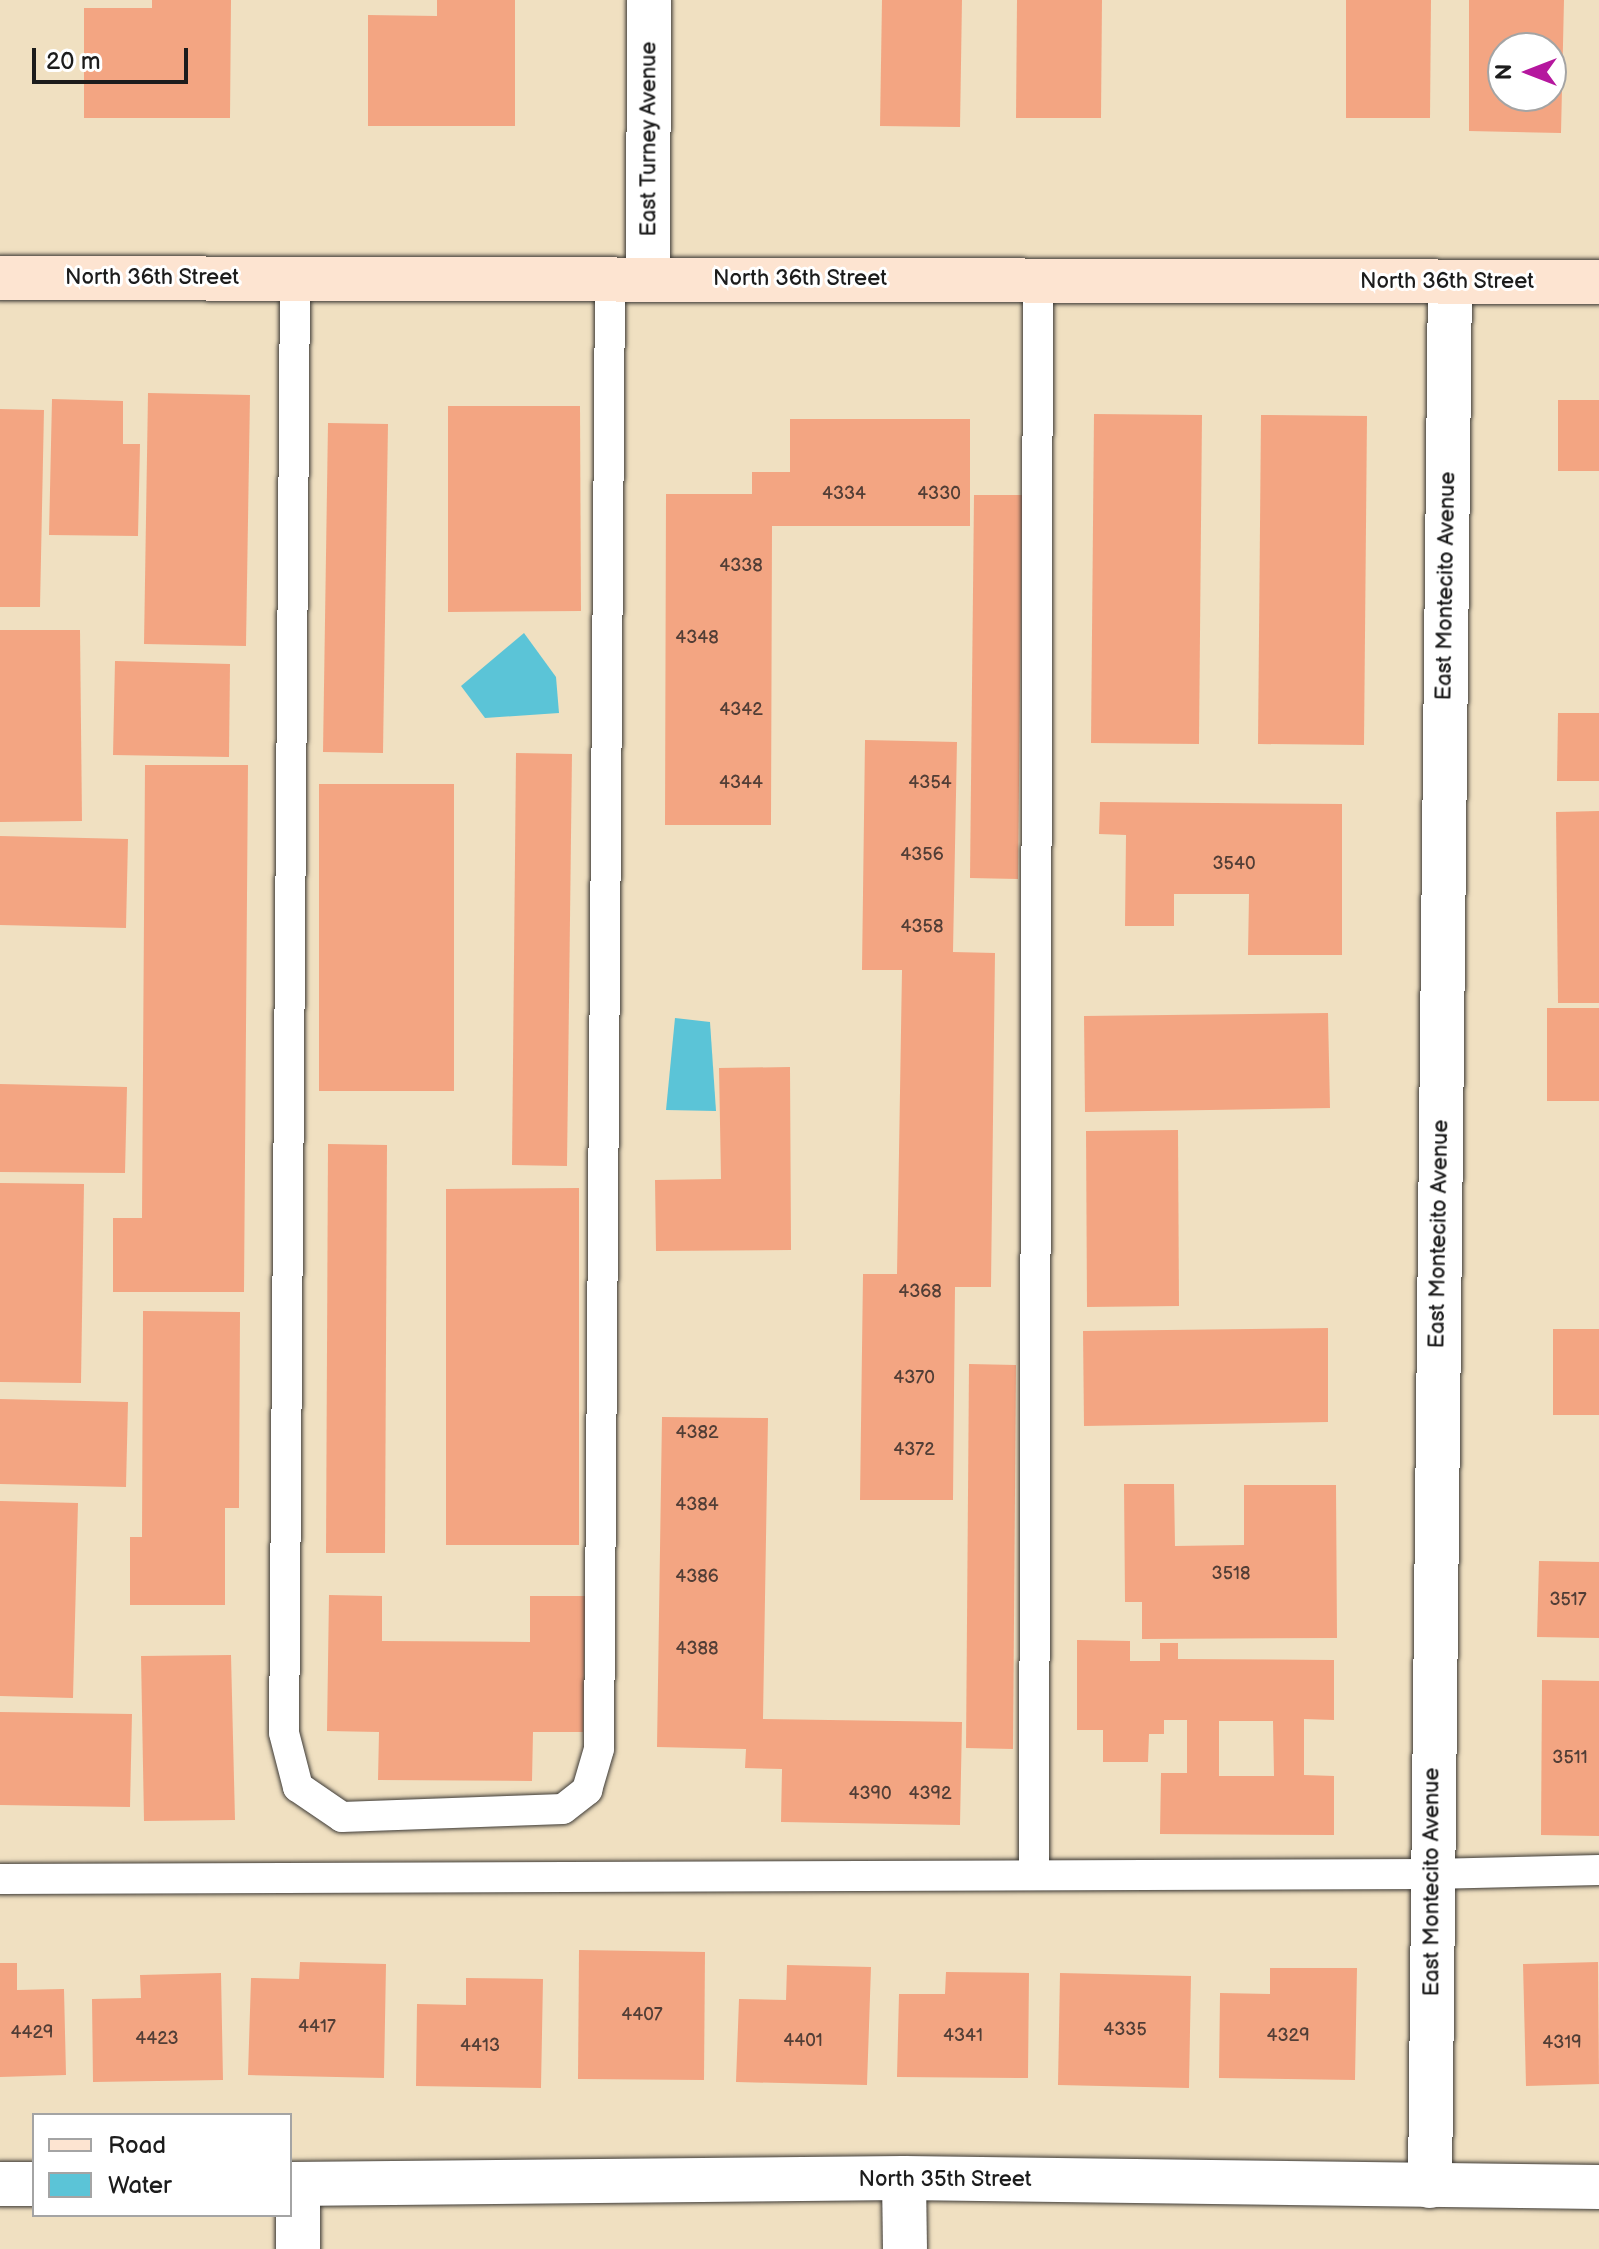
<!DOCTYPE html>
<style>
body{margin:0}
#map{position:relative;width:1599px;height:2249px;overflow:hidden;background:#f0e0c1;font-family:"Balsamiq Sans",sans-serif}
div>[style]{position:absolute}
.water>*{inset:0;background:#5bc4d7}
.building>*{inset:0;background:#f3a582}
.roads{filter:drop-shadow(0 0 2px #3c3935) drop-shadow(0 0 2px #3c3935)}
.service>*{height:30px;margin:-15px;padding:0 15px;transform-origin:15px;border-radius:15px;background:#fff}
.minor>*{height:44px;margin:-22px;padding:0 22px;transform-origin:22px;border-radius:22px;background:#fff}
.secondary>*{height:44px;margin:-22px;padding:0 22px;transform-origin:22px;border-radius:22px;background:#fde4d1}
span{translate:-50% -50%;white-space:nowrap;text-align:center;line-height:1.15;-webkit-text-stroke:6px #fff;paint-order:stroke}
.number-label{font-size:18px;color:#523e36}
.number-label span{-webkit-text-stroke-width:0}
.street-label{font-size:22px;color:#1c1c1c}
.legend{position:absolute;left:32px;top:2113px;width:260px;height:104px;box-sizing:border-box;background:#fff;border:2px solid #a4a4a4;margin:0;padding:10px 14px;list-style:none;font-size:24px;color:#1c1c1c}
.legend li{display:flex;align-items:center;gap:16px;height:40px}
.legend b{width:40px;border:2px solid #a4a4a4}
.north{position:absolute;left:1487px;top:32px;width:80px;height:80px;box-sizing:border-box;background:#fff;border:2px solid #a4a4a4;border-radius:50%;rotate:270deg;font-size:22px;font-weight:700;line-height:32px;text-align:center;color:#1c1c1c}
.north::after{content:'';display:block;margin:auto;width:28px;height:36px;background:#b5179e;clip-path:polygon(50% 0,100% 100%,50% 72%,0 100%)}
.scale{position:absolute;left:32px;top:48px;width:156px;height:36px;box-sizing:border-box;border:4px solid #1c1c1c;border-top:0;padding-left:10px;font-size:24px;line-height:28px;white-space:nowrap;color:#1c1c1c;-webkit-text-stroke:6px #fff;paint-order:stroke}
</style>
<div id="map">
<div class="water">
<i style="clip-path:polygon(524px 633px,556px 677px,559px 713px,485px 718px,461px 686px)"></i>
<i style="clip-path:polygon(675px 1018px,710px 1022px,716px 1111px,666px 1110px)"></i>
</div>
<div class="building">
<i style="clip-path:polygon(152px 0,231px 0,230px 118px,84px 118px,84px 8px,152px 8px)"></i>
<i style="clip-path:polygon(437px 0,515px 0,515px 126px,368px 126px,368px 15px,437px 16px)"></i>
<i style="clip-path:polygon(882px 0,962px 0,960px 127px,880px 126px)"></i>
<i style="clip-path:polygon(1017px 0,1102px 0,1101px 118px,1016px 118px)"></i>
<i style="clip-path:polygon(1346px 0,1431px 0,1430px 118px,1346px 118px)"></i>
<i style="clip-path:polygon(evenodd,1469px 0,1564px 0,1561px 133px,1469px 131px,1469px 0,1503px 48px,1551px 48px,1551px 96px,1503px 96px,1503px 48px)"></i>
<i style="clip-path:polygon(148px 393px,250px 395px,246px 646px,144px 644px)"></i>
<i style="clip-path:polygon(52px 399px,123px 401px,123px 444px,140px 444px,138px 536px,49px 535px)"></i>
<i style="clip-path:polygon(1558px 400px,1599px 400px,1599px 471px,1558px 471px)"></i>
<i style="clip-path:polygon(448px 406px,580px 406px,581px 611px,448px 612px)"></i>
<i style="clip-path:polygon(0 409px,44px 410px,40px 607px,0 607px)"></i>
<i style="clip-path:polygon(1094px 414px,1202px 415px,1199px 744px,1091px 743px)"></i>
<i style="clip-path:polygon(1261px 415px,1367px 416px,1364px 745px,1258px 744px)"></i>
<i style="clip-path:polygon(790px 419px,970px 419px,970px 526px,772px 526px,771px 825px,665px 825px,666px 494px,752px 494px,752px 472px,790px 472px)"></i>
<i style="clip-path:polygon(328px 423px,388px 424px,383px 753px,323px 752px)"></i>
<i style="clip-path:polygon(974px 495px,1022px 495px,1018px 879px,970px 878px)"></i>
<i style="clip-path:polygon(0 630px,80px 630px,82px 821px,0 822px)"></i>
<i style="clip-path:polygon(115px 661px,230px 664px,229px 757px,113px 755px)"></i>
<i style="clip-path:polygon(1558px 713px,1599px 713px,1599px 781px,1557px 781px)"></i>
<i style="clip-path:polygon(865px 740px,957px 742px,953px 952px,995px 953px,991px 1287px,955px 1287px,953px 1500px,860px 1500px,863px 1274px,897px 1274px,902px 970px,862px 970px)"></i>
<i style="clip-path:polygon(516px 753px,572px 754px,567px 1166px,512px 1165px)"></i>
<i style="clip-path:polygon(145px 765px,248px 765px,244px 1292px,113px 1292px,113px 1218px,142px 1218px)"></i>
<i style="clip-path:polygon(319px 784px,454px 784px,454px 1091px,319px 1091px)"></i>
<i style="clip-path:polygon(1100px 802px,1342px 804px,1342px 955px,1248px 955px,1249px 894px,1174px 894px,1174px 926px,1125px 926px,1126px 835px,1099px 834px)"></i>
<i style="clip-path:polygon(1599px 811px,1599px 1003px,1558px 1003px,1556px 812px)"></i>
<i style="clip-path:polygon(0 836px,128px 839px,126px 928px,0 925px)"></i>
<i style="clip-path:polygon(1547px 1008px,1599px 1008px,1599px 1101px,1547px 1101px)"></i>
<i style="clip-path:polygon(1328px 1013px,1330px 1108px,1085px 1112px,1084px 1016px)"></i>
<i style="clip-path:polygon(790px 1067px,791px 1250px,656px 1251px,655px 1180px,721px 1179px,719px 1068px)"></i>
<i style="clip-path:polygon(0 1084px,127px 1087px,125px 1173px,0 1172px)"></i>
<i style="clip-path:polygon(1178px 1130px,1179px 1306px,1087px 1307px,1086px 1131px)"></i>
<i style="clip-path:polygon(328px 1144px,387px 1145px,385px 1553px,326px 1553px)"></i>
<i style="clip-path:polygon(0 1183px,84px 1184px,81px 1383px,0 1382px)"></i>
<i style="clip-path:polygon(579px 1188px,579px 1545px,446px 1545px,446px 1189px)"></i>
<i style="clip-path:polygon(143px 1311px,240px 1312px,239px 1508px,225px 1508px,225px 1605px,130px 1605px,130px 1537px,142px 1537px)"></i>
<i style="clip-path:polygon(1328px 1328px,1328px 1422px,1084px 1426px,1083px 1331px)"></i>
<i style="clip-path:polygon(1553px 1329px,1599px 1329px,1599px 1415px,1553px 1415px)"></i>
<i style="clip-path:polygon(969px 1364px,1016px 1365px,1013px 1749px,966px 1748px)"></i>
<i style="clip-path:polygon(0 1399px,128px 1402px,126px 1487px,0 1484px)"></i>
<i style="clip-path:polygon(662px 1417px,768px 1418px,763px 1719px,962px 1722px,960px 1825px,781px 1822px,782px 1769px,745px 1768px,746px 1749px,657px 1747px)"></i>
<i style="clip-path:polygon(1124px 1484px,1174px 1484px,1175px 1546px,1244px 1545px,1244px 1485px,1336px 1485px,1337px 1638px,1142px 1639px,1142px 1602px,1125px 1602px)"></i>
<i style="clip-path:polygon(0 1501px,78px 1503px,73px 1698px,0 1696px)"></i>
<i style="clip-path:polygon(1539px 1561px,1599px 1562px,1599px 1638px,1537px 1637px)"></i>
<i style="clip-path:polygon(329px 1595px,382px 1596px,382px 1641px,530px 1642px,530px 1596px,585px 1596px,583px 1732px,533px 1732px,532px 1781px,378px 1780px,379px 1732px,327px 1731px)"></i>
<i style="clip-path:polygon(evenodd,1077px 1640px,1130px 1641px,1130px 1661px,1160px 1661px,1160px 1643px,1178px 1643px,1178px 1659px,1334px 1660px,1334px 1720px,1304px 1719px,1304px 1775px,1334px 1776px,1334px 1835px,1160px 1834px,1161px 1773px,1187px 1773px,1187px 1720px,1164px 1720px,1164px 1734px,1149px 1734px,1148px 1762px,1103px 1762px,1103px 1730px,1077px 1730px,1077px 1640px,1219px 1721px,1273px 1721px,1274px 1776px,1219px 1776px,1219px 1721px)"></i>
<i style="clip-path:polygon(231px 1655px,235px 1820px,144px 1821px,141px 1656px)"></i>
<i style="clip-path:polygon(1542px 1680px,1599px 1681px,1599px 1836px,1541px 1835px)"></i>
<i style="clip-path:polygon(0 1712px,132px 1714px,130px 1807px,0 1805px)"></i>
<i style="clip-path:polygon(579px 1950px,705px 1952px,704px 2080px,578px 2079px)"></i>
<i style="clip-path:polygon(300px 1962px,386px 1964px,384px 2078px,248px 2075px,251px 1978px,299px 1979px)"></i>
<i style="clip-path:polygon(1598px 1962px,1599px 2084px,1526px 2086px,1523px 1964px)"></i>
<i style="clip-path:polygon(0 1963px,17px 1963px,17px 1990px,64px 1989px,66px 2075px,0 2077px)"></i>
<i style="clip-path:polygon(787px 1965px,871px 1967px,867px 2085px,736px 2082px,739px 1999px,786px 2000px)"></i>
<i style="clip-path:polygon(1270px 1968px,1357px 1968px,1355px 2080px,1219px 2078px,1220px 1993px,1270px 1994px)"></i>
<i style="clip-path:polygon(946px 1972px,1029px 1973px,1028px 2078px,897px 2077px,899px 1994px,945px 1994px)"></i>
<i style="clip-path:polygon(221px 1973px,223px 2080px,93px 2082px,92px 1999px,141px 1998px,140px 1975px)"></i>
<i style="clip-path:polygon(1060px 1973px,1191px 1976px,1189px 2088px,1058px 2085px)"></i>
<i style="clip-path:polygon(466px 1978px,543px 1979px,541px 2088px,416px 2086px,417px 2004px,466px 2005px)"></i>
</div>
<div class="roads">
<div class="service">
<i style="left:295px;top:279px;width:1454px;rotate:90.43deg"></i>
<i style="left:284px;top:1733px;width:56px;rotate:75.5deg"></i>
<i style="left:298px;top:1787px;width:53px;rotate:34.3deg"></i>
<i style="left:342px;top:1817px;width:221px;rotate:-2.1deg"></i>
<i style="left:563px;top:1809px;width:31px;rotate:-38deg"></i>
<i style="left:587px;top:1790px;width:43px;rotate:-73.7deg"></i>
<i style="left:599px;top:1749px;width:1470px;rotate:-89.57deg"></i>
<i style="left:1034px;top:1875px;width:1594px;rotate:-89.86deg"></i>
<i style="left:0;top:1879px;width:1431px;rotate:-0.2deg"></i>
<i style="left:1431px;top:1874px;width:168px;rotate:-1.4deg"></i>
</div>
<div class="minor">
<i style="left:648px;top:279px;width:279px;rotate:-89.8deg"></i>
<i style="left:904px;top:2178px;width:71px;rotate:89.2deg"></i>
<i style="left:0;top:2184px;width:34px"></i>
<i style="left:290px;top:2184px;width:614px;rotate:-0.56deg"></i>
<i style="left:904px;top:2178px;width:695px;rotate:0.74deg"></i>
<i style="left:298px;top:2184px;width:65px;rotate:90deg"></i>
<i style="left:1430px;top:2186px;width:1903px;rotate:-89.4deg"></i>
</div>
<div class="secondary">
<i style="left:0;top:278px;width:1599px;rotate:0.14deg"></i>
</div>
</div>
<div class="number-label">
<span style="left:844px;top:494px">4334</span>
<span style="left:939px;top:494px">4330</span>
<span style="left:741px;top:566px">4338</span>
<span style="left:697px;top:638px">4348</span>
<span style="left:741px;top:710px">4342</span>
<span style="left:741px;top:783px">4344</span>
<span style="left:930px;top:783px">4354</span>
<span style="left:922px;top:855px">4356</span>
<span style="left:1234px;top:864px">3540</span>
<span style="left:922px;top:927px">4358</span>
<span style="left:920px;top:1292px">4368</span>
<span style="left:914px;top:1378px">4370</span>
<span style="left:697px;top:1433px">4382</span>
<span style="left:914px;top:1450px">4372</span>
<span style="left:697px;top:1505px">4384</span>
<span style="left:1231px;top:1574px">3518</span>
<span style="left:697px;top:1577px">4386</span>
<span style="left:1568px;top:1600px">3517</span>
<span style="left:697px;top:1649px">4388</span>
<span style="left:1570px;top:1758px">3511</span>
<span style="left:870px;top:1794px">4390</span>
<span style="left:930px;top:1794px">4392</span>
<span style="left:642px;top:2015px">4407</span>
<span style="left:317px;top:2027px">4417</span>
<span style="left:1125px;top:2030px">4335</span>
<span style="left:32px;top:2033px">4429</span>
<span style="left:963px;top:2036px">4341</span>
<span style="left:1288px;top:2036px">4329</span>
<span style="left:157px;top:2039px">4423</span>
<span style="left:803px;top:2041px">4401</span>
<span style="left:1562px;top:2043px">4319</span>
<span style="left:480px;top:2046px">4413</span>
</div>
<div class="street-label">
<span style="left:649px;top:139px;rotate:-90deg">East Turney Avenue</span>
<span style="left:152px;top:278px">North 36th Street</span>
<span style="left:800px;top:279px">North 36th Street</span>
<span style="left:1447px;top:282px">North 36th Street</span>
<span style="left:1446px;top:586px;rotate:-89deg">East Montecito Avenue</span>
<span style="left:1439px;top:1234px;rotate:-89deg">East Montecito Avenue</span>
<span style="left:1432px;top:1882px;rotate:-90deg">East Montecito Avenue</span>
<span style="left:945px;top:2180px">North 35th Street</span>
</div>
<ul class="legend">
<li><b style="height:10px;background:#fde4d1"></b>Road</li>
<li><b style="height:22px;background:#5bc4d7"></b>Water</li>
</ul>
<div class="north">N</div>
<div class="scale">20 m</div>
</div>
